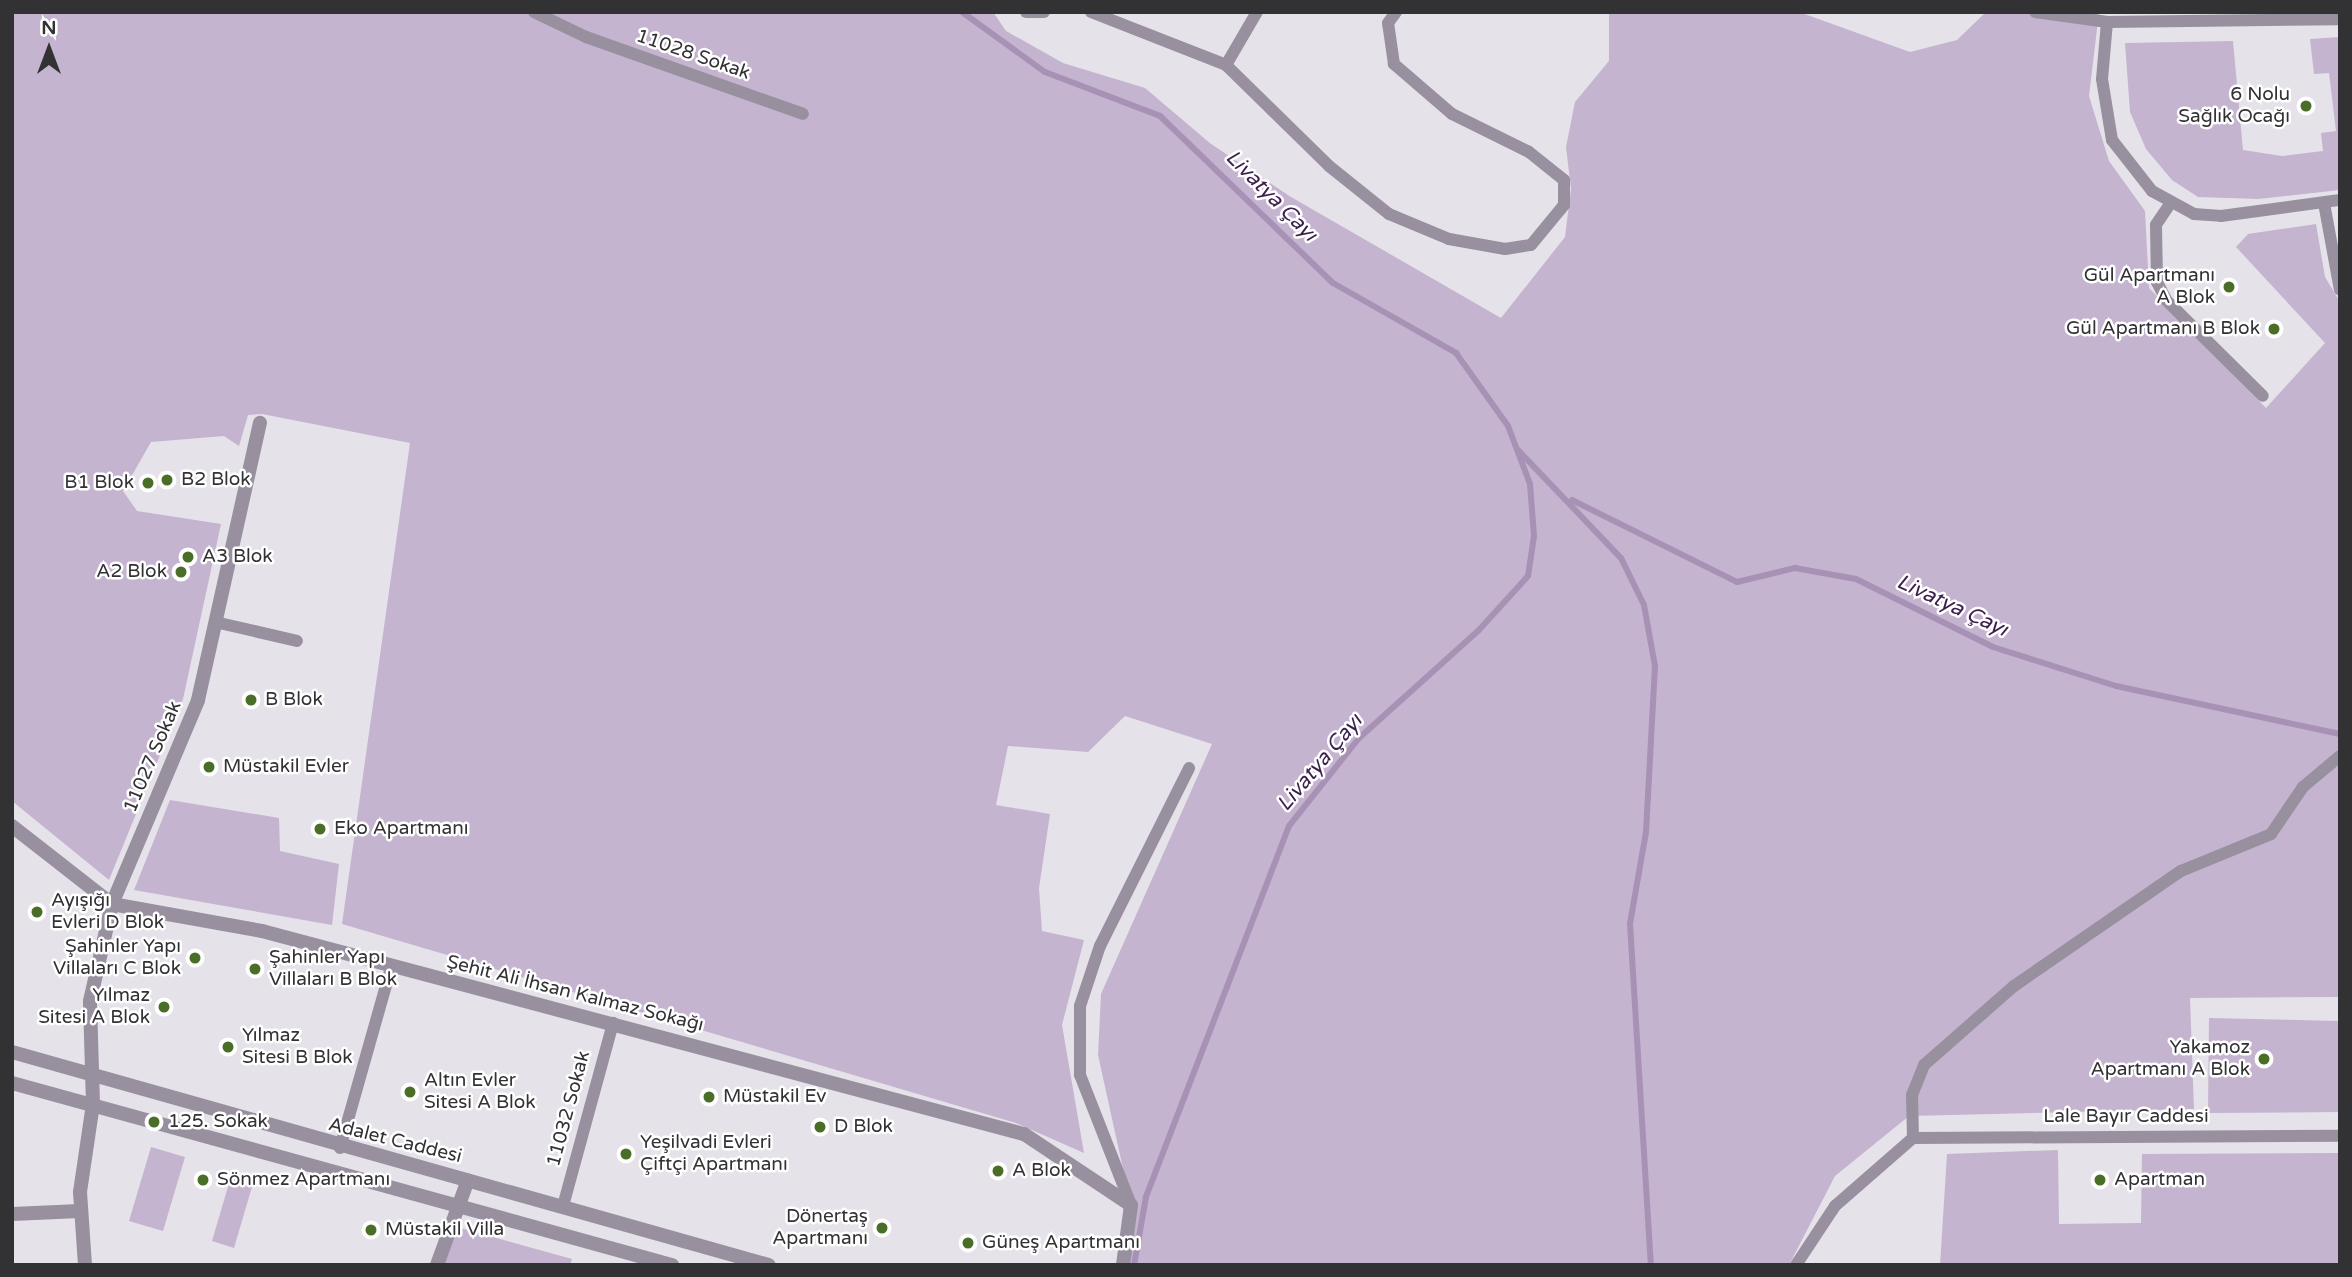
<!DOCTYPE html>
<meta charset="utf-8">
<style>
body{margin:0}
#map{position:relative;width:2352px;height:1277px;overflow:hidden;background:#e6e2e9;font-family:"Varela Round",sans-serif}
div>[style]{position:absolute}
.green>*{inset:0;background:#c4b4cf}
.stream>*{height:6px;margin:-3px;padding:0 3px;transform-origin:3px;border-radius:3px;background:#a792b5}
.service>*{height:12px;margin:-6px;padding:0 6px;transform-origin:6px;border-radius:6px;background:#988f9f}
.minor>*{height:14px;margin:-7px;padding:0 7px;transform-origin:7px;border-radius:7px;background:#988f9f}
.tertiary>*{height:14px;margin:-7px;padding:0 7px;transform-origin:7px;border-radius:7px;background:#988f9f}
.dots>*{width:19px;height:19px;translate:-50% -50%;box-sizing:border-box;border:4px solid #fff;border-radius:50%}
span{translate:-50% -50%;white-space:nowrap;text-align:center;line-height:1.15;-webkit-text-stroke:5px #fff;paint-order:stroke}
.street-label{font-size:19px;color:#323133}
.poi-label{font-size:19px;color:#323133}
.right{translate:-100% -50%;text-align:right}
.left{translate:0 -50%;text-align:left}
.water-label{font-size:21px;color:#3c1e4c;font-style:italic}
.frame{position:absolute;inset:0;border:14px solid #323133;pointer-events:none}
.north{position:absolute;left:14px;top:14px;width:70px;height:70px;-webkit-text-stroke:5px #fff;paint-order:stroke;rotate:0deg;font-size:19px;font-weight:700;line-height:28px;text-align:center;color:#323133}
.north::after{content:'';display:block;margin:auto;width:24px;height:32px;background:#323133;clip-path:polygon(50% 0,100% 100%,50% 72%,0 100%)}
</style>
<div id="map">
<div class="green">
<i style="clip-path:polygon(12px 12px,993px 12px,1006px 31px,1063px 63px,1145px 88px,1211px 144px,1291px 197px,1501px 318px,1565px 237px,1571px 189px,1566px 147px,1575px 102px,1609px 61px,1609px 12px,1799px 12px,1910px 52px,1957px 40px,1986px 12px,2099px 12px,2089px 96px,2109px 161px,2145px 211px,2149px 288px,2266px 408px,2325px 343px,2236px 247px,2248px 234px,2316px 224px,2325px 277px,2340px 302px,2340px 997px,2190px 998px,2194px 1109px,1909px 1116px,1835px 1176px,1789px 1265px,1123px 1265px,1131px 1205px,1098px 1055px,1101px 994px,1212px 744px,1125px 716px,1088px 752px,1008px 746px,996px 805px,1050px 814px,1039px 888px,1042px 931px,1084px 940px,1062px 1025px,1084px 1153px,1016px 1123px,342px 924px,410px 443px,262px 414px,248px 415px,239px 446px,224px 436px,151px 442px,123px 491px,137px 511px,221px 524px,183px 699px,109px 880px,12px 801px)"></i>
<i style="clip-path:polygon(2340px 37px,2340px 190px,2258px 199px,2198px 197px,2172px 180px,2146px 149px,2130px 112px,2125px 43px,2233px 41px,2243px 150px,2282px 156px,2323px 151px,2321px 133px,2336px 131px,2329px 73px,2314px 74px,2310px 39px)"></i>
<i style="clip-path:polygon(170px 800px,279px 818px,280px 851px,339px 864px,332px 925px,134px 890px)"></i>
<i style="clip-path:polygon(2209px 1018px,2340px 1021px,2340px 1112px,2208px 1113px)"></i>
<i style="clip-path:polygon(151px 1147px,185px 1157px,163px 1231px,129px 1221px)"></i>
<i style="clip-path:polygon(2058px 1150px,2059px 1224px,2141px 1223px,2142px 1154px,2340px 1153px,2340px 1265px,1940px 1265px,1947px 1154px)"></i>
<i style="clip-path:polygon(232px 1173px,254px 1180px,234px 1248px,212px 1241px)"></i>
<i style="clip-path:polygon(457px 1227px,572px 1259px,570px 1265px,441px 1265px)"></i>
</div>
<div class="stream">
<i style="left:962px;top:12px;width:102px;rotate:35.9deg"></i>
<i style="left:1045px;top:72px;width:123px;rotate:20.9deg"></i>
<i style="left:1160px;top:116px;width:240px;rotate:44deg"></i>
<i style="left:1333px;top:283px;width:142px;rotate:29.6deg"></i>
<i style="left:1456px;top:353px;width:90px;rotate:54.5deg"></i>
<i style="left:1508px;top:426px;width:62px;rotate:69.2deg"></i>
<i style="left:1530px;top:484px;width:52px;rotate:85.6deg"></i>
<i style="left:1534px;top:536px;width:40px;rotate:98.5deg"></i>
<i style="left:1528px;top:576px;width:73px;rotate:132.2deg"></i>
<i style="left:1479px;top:630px;width:161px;rotate:138deg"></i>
<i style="left:1359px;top:738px;width:112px;rotate:128.5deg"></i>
<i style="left:1289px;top:826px;width:398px;rotate:111.1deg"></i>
<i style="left:1146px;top:1197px;width:69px;rotate:100deg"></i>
<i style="left:1518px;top:450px;width:149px;rotate:46.4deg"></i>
<i style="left:1621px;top:558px;width:52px;rotate:63.9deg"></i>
<i style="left:1644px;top:605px;width:62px;rotate:79.8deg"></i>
<i style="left:1655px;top:666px;width:166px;rotate:93.1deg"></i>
<i style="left:1646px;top:832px;width:93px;rotate:99.9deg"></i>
<i style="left:1630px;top:924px;width:342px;rotate:86.5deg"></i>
<i style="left:1572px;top:500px;width:184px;rotate:26.4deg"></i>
<i style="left:1737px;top:582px;width:60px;rotate:-13.6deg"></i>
<i style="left:1795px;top:568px;width:62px;rotate:10.2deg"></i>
<i style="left:1856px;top:579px;width:153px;rotate:26.4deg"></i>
<i style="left:1993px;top:647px;width:129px;rotate:17.6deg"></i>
<i style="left:2116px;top:686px;width:229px;rotate:12.1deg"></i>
</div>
<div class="service">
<i style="left:534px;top:12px;width:58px;rotate:25.7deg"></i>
<i style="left:586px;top:37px;width:230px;rotate:19.5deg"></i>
<i style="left:1026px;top:12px;width:18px"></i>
<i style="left:1091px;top:12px;width:145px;rotate:21.4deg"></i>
<i style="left:1226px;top:65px;width:61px;rotate:-59.7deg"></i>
<i style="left:2035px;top:12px;width:73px;rotate:7.9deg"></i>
<i style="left:2107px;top:22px;width:233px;rotate:-0.7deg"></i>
<i style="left:2107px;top:22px;width:57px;rotate:95deg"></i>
<i style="left:2102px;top:79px;width:62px;rotate:80.7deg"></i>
<i style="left:2112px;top:140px;width:65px;rotate:51.9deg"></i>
<i style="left:2152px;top:191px;width:48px;rotate:28.7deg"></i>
<i style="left:2194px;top:214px;width:27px;rotate:4deg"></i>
<i style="left:2221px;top:216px;width:120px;rotate:-7.7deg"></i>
<i style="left:1226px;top:65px;width:144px;rotate:44.4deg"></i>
<i style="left:1329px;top:166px;width:77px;rotate:38.7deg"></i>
<i style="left:1389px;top:214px;width:65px;rotate:22.6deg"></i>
<i style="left:1449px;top:239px;width:57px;rotate:10.1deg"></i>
<i style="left:1505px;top:249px;width:26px;rotate:-9deg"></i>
<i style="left:1531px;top:245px;width:52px;rotate:-50.5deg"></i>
<i style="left:1564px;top:205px;width:25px;rotate:-90deg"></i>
<i style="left:1564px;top:180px;width:45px;rotate:-141.3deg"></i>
<i style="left:1529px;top:152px;width:86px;rotate:-153.7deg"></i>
<i style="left:1452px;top:114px;width:77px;rotate:-139.2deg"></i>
<i style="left:1394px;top:64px;width:41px;rotate:-98.3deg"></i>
<i style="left:1388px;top:23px;width:14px;rotate:-54deg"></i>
<i style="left:2324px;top:203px;width:88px;rotate:79.6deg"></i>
<i style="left:2170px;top:204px;width:25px;rotate:124deg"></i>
<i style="left:2156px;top:225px;width:57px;rotate:89deg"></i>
<i style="left:2157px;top:282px;width:20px;rotate:63deg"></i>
<i style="left:2166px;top:300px;width:136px;rotate:44.7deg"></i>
<i style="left:215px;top:622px;width:84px;rotate:13deg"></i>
<i style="left:1913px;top:1138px;width:43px;rotate:-91.3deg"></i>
<i style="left:1912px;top:1095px;width:32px;rotate:-68deg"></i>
<i style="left:1924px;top:1065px;width:120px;rotate:-41.3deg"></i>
<i style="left:2014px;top:986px;width:203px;rotate:-34.6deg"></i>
<i style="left:2181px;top:871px;width:97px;rotate:-22.3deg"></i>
<i style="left:2271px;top:834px;width:57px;rotate:-55.8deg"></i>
<i style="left:2303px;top:787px;width:48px;rotate:-40deg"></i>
<i style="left:1913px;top:1138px;width:427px;rotate:-0.3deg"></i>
<i style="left:340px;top:1148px;width:187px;rotate:-74.2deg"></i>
<i style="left:1131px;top:1205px;width:140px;rotate:-111.4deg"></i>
<i style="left:1080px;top:1075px;width:69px;rotate:-90deg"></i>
<i style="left:1080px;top:1006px;width:63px;rotate:-71.6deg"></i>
<i style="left:1100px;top:946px;width:199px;rotate:-63.4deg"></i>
<i style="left:563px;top:1206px;width:190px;rotate:-74.7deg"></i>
<i style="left:1796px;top:1265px;width:71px;rotate:-56.5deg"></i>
<i style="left:1835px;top:1206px;width:103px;rotate:-41.1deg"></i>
</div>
<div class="minor">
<i style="left:12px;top:826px;width:127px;rotate:38deg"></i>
<i style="left:112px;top:904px;width:152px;rotate:10.2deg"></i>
<i style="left:262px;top:931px;width:789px;rotate:14.92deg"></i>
<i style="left:1024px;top:1134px;width:128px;rotate:33.6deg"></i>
<i style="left:1131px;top:1205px;width:61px;rotate:97.6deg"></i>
<i style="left:12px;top:1214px;width:68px;rotate:-2.5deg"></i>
<i style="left:85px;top:1265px;width:73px;rotate:-93.9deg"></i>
<i style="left:80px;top:1192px;width:89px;rotate:-81.6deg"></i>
<i style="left:93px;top:1104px;width:103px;rotate:-91.7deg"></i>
<i style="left:90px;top:1001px;width:99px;rotate:-77.2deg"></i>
<i style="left:112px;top:904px;width:221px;rotate:-67.1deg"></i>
<i style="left:198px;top:700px;width:284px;rotate:-77.4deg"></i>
<i style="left:437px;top:1265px;width:90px;rotate:-70deg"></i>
</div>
<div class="tertiary">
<i style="left:12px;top:1052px;width:786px;rotate:15.72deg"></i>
<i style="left:12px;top:1083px;width:685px;rotate:15.42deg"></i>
</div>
<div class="dots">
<i style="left:2306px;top:106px;background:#4a6e27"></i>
<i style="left:2229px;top:287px;background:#4a6e27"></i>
<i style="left:2274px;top:329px;background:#4a6e27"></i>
<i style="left:167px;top:480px;background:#4a6e27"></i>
<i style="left:148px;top:483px;background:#4a6e27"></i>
<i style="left:188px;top:557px;background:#4a6e27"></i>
<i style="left:181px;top:572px;background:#4a6e27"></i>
<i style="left:251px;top:700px;background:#4a6e27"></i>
<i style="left:209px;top:767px;background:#4a6e27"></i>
<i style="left:320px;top:829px;background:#4a6e27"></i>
<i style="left:37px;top:912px;background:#4a6e27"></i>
<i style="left:195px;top:958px;background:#4a6e27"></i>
<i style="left:255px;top:969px;background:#4a6e27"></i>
<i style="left:164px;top:1007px;background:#4a6e27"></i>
<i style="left:228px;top:1047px;background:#4a6e27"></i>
<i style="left:2264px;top:1059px;background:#4a6e27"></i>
<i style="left:410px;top:1092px;background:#4a6e27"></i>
<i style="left:709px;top:1097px;background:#4a6e27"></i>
<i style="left:154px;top:1122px;background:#4a6e27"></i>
<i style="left:820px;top:1127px;background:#4a6e27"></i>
<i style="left:626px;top:1154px;background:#4a6e27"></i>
<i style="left:998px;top:1171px;background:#4a6e27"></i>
<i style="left:203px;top:1180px;background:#4a6e27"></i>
<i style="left:2100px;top:1180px;background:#4a6e27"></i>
<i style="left:882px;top:1228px;background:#4a6e27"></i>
<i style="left:371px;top:1230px;background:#4a6e27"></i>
<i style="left:968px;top:1243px;background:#4a6e27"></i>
</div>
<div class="street-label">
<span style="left:693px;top:55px;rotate:19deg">11028 Sokak</span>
<span style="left:153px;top:757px;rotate:-67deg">11027 Sokak</span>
<span style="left:575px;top:994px;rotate:14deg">Şehit Ali İhsan Kalmaz Sokağı</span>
<span style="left:569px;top:1109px;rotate:-75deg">11032 Sokak</span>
<span style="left:2126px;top:1117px">Lale Bayır Caddesi</span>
<span style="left:395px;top:1141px;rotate:14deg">Adalet Caddesi</span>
</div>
<div class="poi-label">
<span class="right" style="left:2290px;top:106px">6 Nolu<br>Sağlık Ocağı</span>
<span class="right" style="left:2215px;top:287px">Gül Apartmanı<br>A Blok</span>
<span class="right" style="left:2260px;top:329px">Gül Apartmanı B Blok</span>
<span class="left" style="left:181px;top:480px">B2 Blok</span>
<span class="right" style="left:134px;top:483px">B1 Blok</span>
<span class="left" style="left:202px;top:557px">A3 Blok</span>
<span class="right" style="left:167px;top:572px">A2 Blok</span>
<span class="left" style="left:265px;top:700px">B Blok</span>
<span class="left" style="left:223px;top:767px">Müstakil Evler</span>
<span class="left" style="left:334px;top:829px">Eko Apartmanı</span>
<span class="left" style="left:51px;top:912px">Ayışığı<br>Evleri D Blok</span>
<span class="right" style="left:181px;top:958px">Şahinler Yapı<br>Villaları C Blok</span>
<span class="left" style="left:269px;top:969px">Şahinler Yapı<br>Villaları B Blok</span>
<span class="right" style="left:150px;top:1007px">Yılmaz<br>Sitesi A Blok</span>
<span class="left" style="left:242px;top:1047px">Yılmaz<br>Sitesi B Blok</span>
<span class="right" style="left:2250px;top:1059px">Yakamoz<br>Apartmanı A Blok</span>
<span class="left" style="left:424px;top:1092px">Altın Evler<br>Sitesi A Blok</span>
<span class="left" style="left:723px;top:1097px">Müstakil Ev</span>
<span class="left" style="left:168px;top:1122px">125. Sokak</span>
<span class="left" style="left:834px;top:1127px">D Blok</span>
<span class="left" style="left:640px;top:1154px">Yeşilvadi Evleri<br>Çiftçi Apartmanı</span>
<span class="left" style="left:1012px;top:1171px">A Blok</span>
<span class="left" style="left:217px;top:1180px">Sönmez Apartmanı</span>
<span class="left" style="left:2114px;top:1180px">Apartman</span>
<span class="right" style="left:868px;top:1228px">Dönertaş<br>Apartmanı</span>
<span class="left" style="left:385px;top:1230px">Müstakil Villa</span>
<span class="left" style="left:982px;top:1243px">Güneş Apartmanı</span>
</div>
<div class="water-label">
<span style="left:1271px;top:196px;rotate:45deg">Livatya Çayı</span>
<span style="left:1952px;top:606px;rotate:25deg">Livatya Çayı</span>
<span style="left:1320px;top:763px;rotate:-50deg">Livatya Çayı</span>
</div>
<div class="frame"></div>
<div class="north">N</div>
</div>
